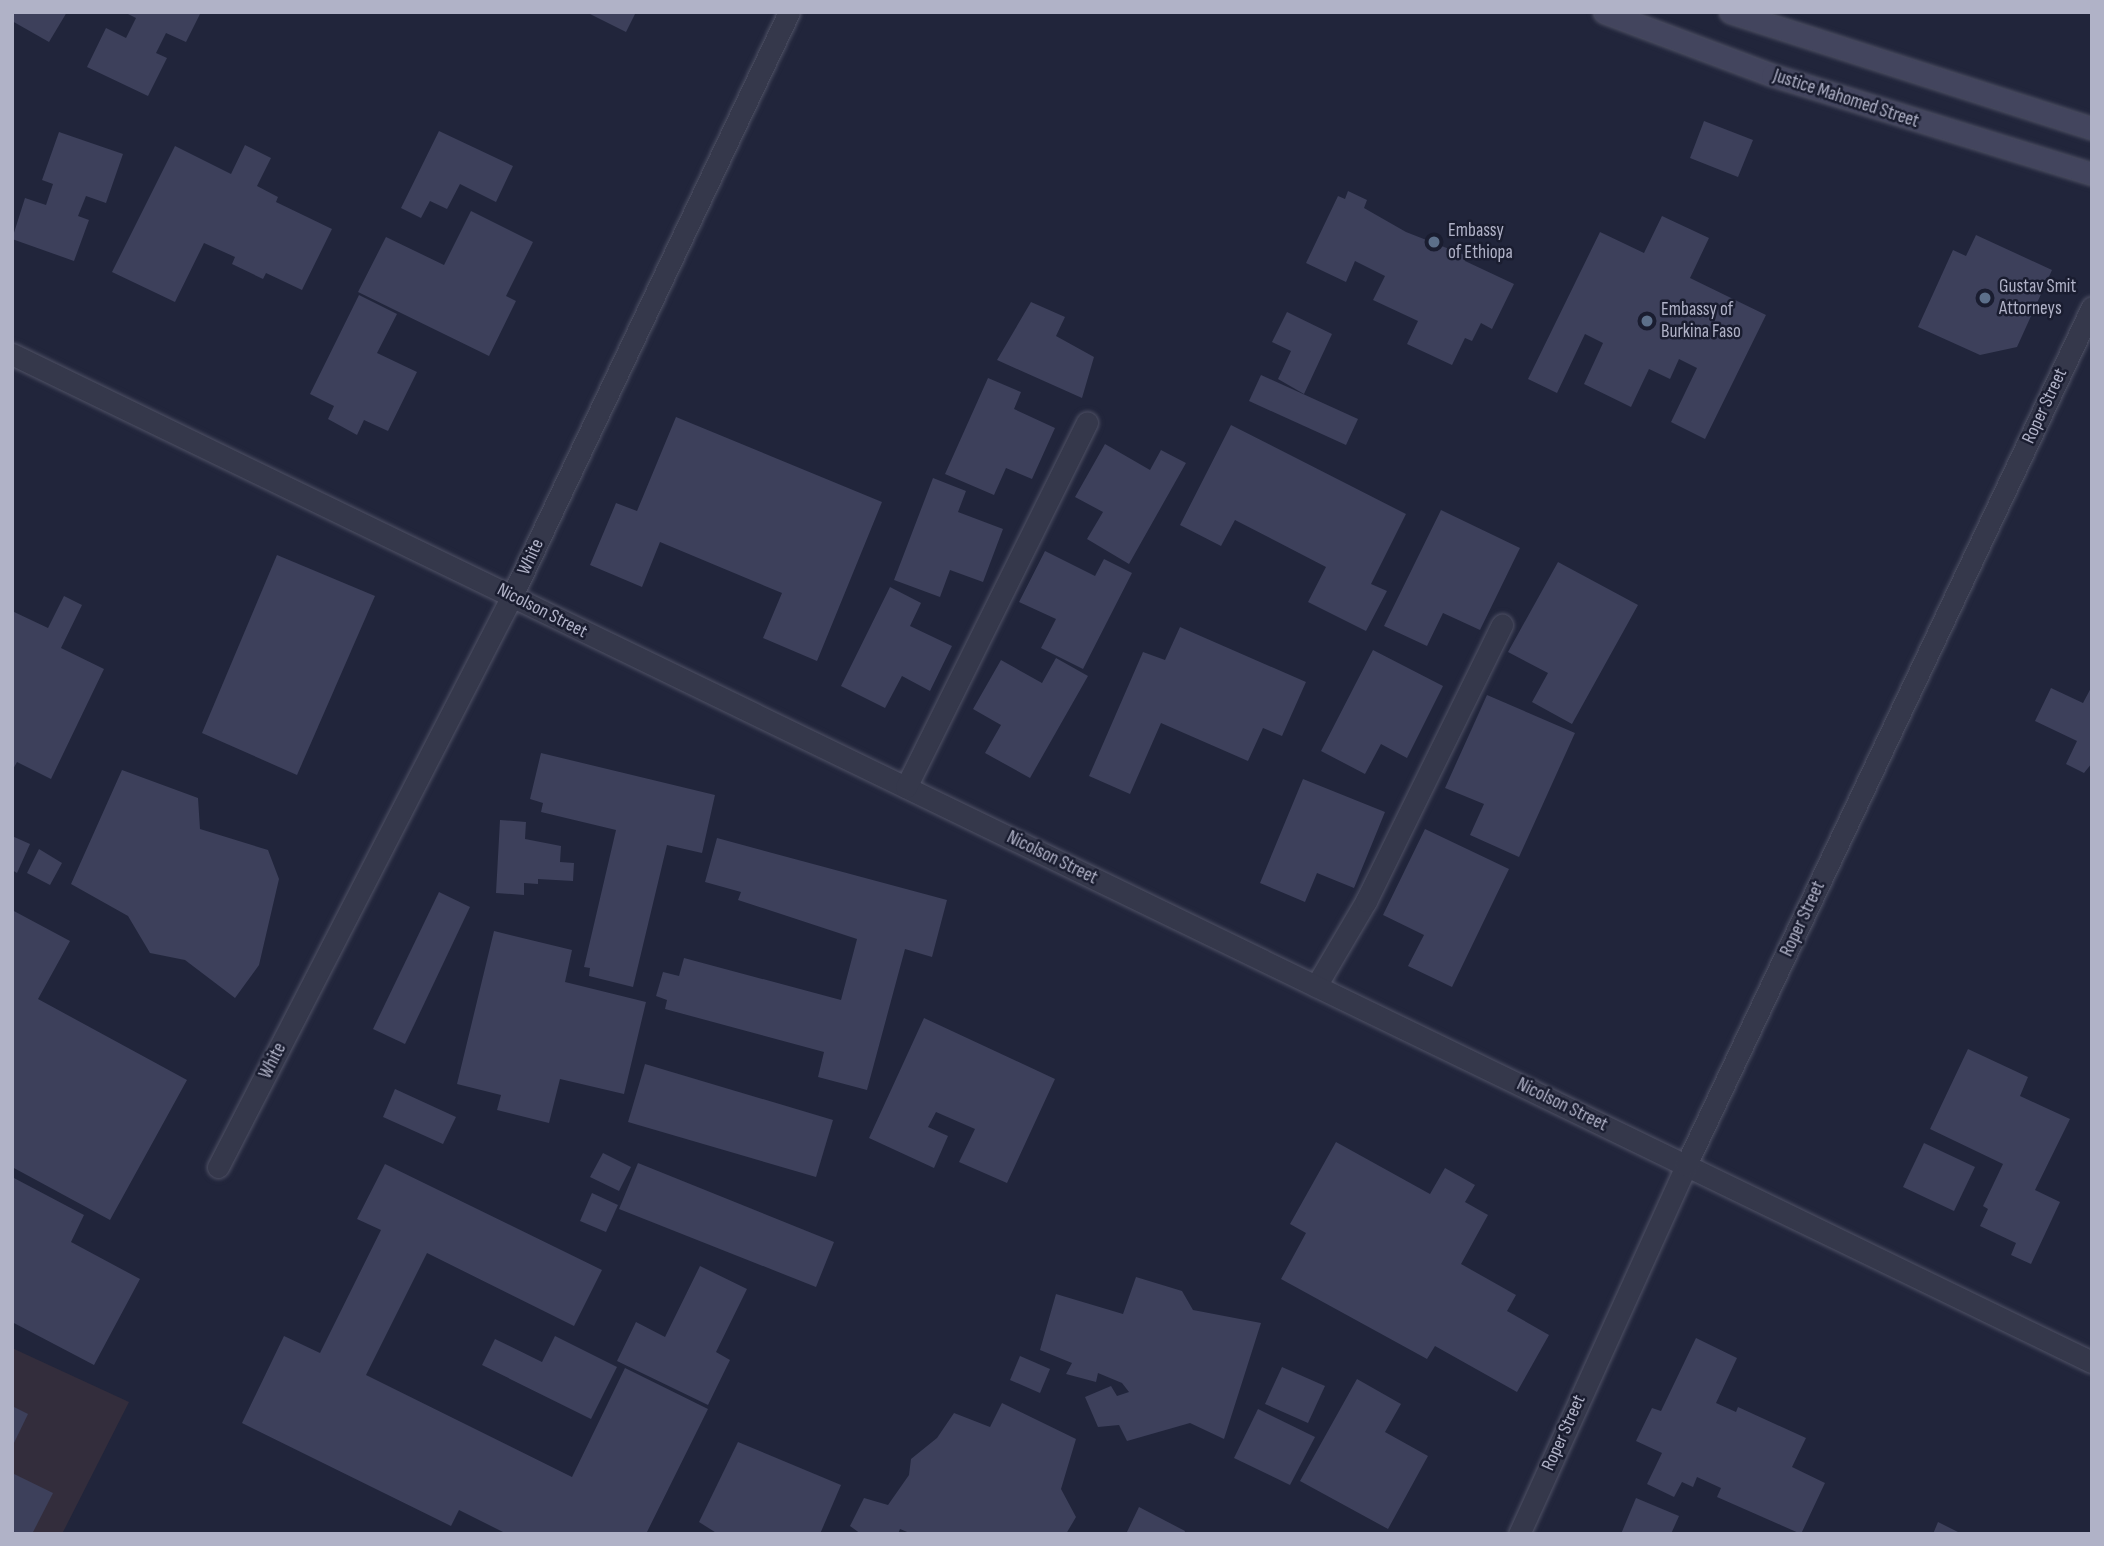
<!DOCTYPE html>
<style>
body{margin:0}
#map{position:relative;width:2104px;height:1546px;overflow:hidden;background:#21253b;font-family:"Sofia Sans Condensed",sans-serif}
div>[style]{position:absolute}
.medical>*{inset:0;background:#332d3c}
.building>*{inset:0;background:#3d405b}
.roads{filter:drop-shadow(0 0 2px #505266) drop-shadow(0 0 2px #505266)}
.service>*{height:21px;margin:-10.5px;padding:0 10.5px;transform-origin:10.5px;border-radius:10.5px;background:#35384b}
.minor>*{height:21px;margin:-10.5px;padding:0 10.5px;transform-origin:10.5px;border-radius:10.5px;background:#35384b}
.secondary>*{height:21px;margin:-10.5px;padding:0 10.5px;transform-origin:10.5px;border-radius:10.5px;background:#43455e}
.dots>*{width:19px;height:19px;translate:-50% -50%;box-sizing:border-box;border:4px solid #1a1d30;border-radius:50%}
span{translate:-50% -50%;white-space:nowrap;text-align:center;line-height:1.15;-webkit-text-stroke:5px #1a1d30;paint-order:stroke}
.street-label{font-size:19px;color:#b0b2c7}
.poi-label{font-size:19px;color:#b0b2c7}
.left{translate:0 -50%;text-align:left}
.frame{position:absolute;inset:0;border:14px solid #b0b2c7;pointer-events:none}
</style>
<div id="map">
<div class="medical">
<i style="clip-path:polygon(12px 1348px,129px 1402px,62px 1534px,12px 1534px)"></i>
</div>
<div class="building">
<i style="clip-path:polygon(12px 12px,67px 12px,49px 42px,12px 21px)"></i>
<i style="clip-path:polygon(124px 12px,201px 12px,186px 42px,166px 33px,156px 53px,167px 58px,148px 96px,87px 67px,106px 28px,126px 38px,136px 18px)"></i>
<i style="clip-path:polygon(586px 12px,636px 12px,626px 32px)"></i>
<i style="clip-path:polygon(1704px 121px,1753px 140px,1738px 177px,1690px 158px)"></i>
<i style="clip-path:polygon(439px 131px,513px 166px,496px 202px,460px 184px,447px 209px,430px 201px,421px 218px,401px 208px)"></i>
<i style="clip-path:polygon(59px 132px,123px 154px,106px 203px,86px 196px,78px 216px,89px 220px,74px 261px,12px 239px,25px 198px,46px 205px,53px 184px,42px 180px)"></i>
<i style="clip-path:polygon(245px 145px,271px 158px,257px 186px,278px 197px,276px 202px,332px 229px,302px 290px,266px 273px,263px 279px,232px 264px,235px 257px,204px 243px,175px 302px,112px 272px,175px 146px,231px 174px)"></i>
<i style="clip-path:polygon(1348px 191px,1367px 200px,1364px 208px,1406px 232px,1467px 256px,1465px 261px,1514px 284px,1492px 329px,1481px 323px,1472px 341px,1465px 338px,1452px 365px,1407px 344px,1418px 321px,1373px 300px,1385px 276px,1355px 261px,1346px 282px,1306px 263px,1338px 196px,1345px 199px)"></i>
<i style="clip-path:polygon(471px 211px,533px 242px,506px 296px,516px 301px,489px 356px,358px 292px,386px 237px,444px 265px)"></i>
<i style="clip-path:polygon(1662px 216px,1709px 238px,1690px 278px,1766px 315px,1705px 439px,1671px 422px,1697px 368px,1679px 359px,1670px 379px,1649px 369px,1631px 407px,1584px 384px,1603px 343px,1585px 334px,1557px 393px,1528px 379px,1600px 232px,1644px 253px)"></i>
<i style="clip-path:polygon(1976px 235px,2052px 270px,2017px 347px,1980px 355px,1918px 327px,1953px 250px,1966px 256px)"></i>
<i style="clip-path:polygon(359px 295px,397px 314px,377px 353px,417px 372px,388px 431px,364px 420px,357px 435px,328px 419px,334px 406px,310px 394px)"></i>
<i style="clip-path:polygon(1031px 302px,1065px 317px,1056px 336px,1094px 357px,1082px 398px,997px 360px)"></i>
<i style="clip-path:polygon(1287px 312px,1332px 334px,1304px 394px,1278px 379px,1291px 351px,1272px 342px)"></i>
<i style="clip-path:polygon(1261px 375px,1358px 419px,1346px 445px,1249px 401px)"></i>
<i style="clip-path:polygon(988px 378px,1021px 392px,1014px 409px,1055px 428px,1032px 479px,1006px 468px,994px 495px,945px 474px)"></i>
<i style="clip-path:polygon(676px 417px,882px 502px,817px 661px,763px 638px,782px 593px,660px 542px,642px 587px,590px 565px,616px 503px,637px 511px)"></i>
<i style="clip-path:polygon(1231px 425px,1406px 514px,1371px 584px,1387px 591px,1366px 631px,1308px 602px,1326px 567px,1235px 520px,1221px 546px,1180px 525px)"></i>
<i style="clip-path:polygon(1105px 444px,1150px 470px,1161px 450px,1186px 463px,1129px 564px,1087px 539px,1103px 512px,1075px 497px)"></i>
<i style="clip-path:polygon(933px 478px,966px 491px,958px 512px,1003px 529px,983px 582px,950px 570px,940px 597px,894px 580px)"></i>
<i style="clip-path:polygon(1441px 510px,1520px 548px,1480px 630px,1443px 613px,1427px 646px,1384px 626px)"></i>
<i style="clip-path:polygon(1045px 551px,1095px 576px,1104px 559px,1132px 573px,1083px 669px,1041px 648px,1056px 619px,1019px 602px)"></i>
<i style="clip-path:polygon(277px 555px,375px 596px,297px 775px,202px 733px)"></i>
<i style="clip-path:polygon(1558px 562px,1638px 605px,1572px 724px,1532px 702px,1548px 673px,1508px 652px)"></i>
<i style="clip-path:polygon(890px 587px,921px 603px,910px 626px,952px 646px,930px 691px,902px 676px,885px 708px,841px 686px)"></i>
<i style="clip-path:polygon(64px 596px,82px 605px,61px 648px,104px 669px,51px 779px,17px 762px,12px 771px,12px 611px,48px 628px)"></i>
<i style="clip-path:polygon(1180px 627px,1306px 682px,1282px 736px,1263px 728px,1248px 761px,1161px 723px,1130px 794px,1089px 776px,1143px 652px,1165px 660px)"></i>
<i style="clip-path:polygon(1373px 650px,1443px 686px,1407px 758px,1381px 744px,1365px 774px,1321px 751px)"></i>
<i style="clip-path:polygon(1056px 658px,1088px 676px,1030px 778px,985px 753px,1001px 725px,973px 709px,1001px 660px,1042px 683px)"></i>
<i style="clip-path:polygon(2092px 686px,2092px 763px,2084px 773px,2066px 764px,2077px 741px,2035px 721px,2051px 688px,2083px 703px)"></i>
<i style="clip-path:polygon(1487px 695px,1575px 733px,1519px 857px,1470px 835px,1484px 804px,1445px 788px)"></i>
<i style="clip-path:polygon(541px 753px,715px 795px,702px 853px,667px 845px,633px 987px,589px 976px,590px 968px,584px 967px,616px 830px,541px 812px,543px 803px,530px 799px)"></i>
<i style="clip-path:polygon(122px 770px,198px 798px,200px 829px,268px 850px,279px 879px,259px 965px,235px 998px,185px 960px,150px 953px,128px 916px,71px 884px)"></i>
<i style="clip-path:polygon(1303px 779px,1385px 812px,1354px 888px,1317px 873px,1305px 902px,1260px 883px)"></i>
<i style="clip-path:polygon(500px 820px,526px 822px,525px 839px,561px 846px,560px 862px,574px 863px,573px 881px,538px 879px,538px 884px,524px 883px,524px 895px,496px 893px)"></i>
<i style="clip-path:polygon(1425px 829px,1509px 869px,1452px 987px,1408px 966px,1424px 935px,1383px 915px)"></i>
<i style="clip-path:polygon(12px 836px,30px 844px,17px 873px,12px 870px)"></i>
<i style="clip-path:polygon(717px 838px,947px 900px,932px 957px,905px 949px,867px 1090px,818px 1077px,824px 1052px,665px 1009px,667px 1000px,656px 996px,663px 972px,679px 976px,684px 958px,841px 1000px,857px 939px,738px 900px,741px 892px,705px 882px)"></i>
<i style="clip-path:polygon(39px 849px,62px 863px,50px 885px,27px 873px)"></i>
<i style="clip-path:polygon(439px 892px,470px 907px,405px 1044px,373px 1029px)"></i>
<i style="clip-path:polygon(12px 910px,70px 941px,38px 999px,187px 1080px,110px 1220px,12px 1167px)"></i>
<i style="clip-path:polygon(494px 931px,572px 950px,565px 982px,646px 1002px,624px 1094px,560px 1079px,549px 1123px,497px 1110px,501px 1095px,457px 1084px)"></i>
<i style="clip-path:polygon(924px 1018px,1055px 1079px,1007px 1183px,959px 1162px,975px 1129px,936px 1112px,928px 1127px,948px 1136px,934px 1168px,869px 1138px)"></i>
<i style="clip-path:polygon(1968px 1049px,2028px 1077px,2020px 1096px,2070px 1119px,2035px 1190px,2060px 1202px,2031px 1264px,2011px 1255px,2016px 1243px,1980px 1226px,1988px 1209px,1983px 1206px,2003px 1164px,1930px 1129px)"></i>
<i style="clip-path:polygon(645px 1064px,833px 1120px,816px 1177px,628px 1122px)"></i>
<i style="clip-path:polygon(395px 1089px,456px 1117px,443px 1144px,383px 1117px)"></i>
<i style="clip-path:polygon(1336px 1142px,1430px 1194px,1445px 1168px,1475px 1185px,1465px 1202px,1488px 1215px,1461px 1264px,1516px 1295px,1507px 1311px,1549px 1335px,1517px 1392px,1435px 1346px,1427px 1359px,1281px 1279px,1306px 1233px,1290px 1224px)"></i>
<i style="clip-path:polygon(1924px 1143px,1975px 1167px,1954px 1211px,1903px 1187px)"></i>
<i style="clip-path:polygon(603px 1153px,631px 1167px,619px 1191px,590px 1177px)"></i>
<i style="clip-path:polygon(638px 1163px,834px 1242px,816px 1287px,619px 1209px)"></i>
<i style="clip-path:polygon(385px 1164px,602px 1270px,574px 1326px,427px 1253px,366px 1375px,572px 1477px,625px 1368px,708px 1409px,646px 1534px,507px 1534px,459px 1510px,451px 1526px,242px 1423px,284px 1336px,320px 1353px,381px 1230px,357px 1219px)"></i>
<i style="clip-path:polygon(12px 1177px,84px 1215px,71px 1242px,140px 1279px,94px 1365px,12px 1322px)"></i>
<i style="clip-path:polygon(592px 1193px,618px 1205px,606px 1232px,580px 1221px)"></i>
<i style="clip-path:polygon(700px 1266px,747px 1289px,716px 1352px,730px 1360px,708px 1405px,617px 1361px,636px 1322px,665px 1337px)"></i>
<i style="clip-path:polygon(1136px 1277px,1182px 1291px,1193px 1310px,1261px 1323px,1224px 1439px,1190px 1423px,1127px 1441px,1119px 1425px,1098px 1427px,1085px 1397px,1111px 1386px,1117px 1396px,1129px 1392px,1122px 1383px,1098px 1373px,1096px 1382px,1066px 1374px,1072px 1363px,1040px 1350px,1056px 1294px,1123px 1314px)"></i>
<i style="clip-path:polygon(555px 1336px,617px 1367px,591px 1419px,482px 1365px,495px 1339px,542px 1362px)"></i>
<i style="clip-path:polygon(1696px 1338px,1737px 1358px,1716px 1403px,1736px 1412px,1738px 1407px,1806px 1438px,1792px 1467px,1825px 1483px,1801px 1534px,1717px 1497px,1721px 1488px,1697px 1477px,1693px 1487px,1682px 1482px,1674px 1497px,1647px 1484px,1662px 1453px,1636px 1441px,1652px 1408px,1661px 1411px)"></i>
<i style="clip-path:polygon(1020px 1356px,1050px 1369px,1040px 1393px,1010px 1380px)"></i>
<i style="clip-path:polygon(1282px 1367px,1325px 1386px,1308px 1423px,1265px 1404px)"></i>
<i style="clip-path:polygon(1357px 1379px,1401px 1404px,1385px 1432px,1428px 1456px,1388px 1529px,1300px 1481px)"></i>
<i style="clip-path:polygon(1002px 1403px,1076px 1439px,1061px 1489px,1076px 1517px,1066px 1534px,912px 1534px,900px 1529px,898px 1534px,861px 1534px,850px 1526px,864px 1498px,888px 1505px,909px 1475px,911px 1459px,937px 1438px,954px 1413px,990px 1427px)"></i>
<i style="clip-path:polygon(12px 1406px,28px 1414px,12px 1447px)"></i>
<i style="clip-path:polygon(1258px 1409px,1315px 1437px,1290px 1485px,1234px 1458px)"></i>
<i style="clip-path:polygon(738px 1442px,841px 1485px,820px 1534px,718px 1534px,699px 1522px)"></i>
<i style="clip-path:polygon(12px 1473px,53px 1493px,32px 1534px,12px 1534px)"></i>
<i style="clip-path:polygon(1636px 1498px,1679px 1516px,1671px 1534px,1621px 1534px)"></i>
<i style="clip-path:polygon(1139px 1507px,1185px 1531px,1184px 1534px,1126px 1534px)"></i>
<i style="clip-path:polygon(1938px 1522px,1962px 1534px,1933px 1534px)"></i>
</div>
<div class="roads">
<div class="service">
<i style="left:1316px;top:986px;width:99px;rotate:-59.5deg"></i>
<i style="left:1366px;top:901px;width:308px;rotate:-63.8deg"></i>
</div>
<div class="minor">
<i style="left:12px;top:354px;width:2311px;rotate:25.86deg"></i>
<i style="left:906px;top:787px;width:407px;rotate:-63.6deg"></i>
<i style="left:218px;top:1167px;width:642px;rotate:-62.76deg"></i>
<i style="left:512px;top:596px;width:646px;rotate:-64.62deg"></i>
<i style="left:1519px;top:1534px;width:405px;rotate:-65.6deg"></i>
<i style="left:1686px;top:1165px;width:949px;rotate:-64.68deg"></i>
</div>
<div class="secondary">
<i style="left:1604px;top:12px;width:179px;rotate:20.6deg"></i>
<i style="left:1772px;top:75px;width:335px;rotate:17.2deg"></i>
<i style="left:1730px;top:12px;width:380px;rotate:17.8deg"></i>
</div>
</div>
<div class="dots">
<i style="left:1434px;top:242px;background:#5c6f8a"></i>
<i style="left:1985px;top:298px;background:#5c6f8a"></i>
<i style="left:1647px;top:321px;background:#5c6f8a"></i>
</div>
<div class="street-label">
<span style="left:1846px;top:99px;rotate:18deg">Justice Mahomed Street</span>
<span style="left:2045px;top:406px;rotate:-65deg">Roper Street</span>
<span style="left:531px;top:557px;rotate:-65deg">White</span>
<span style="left:542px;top:611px;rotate:27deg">Nicolson Street</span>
<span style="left:1052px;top:858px;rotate:26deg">Nicolson Street</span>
<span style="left:1803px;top:919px;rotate:-65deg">Roper Street</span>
<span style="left:273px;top:1061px;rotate:-63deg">White</span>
<span style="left:1562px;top:1105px;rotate:26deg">Nicolson Street</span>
<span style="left:1564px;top:1433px;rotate:-66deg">Roper Street</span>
</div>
<div class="poi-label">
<span class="left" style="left:1448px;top:242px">Embassy<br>of Ethiopa</span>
<span class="left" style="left:1999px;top:298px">Gustav Smit<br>Attorneys</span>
<span class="left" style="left:1661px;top:321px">Embassy of<br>Burkina Faso</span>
</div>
<div class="frame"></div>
</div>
